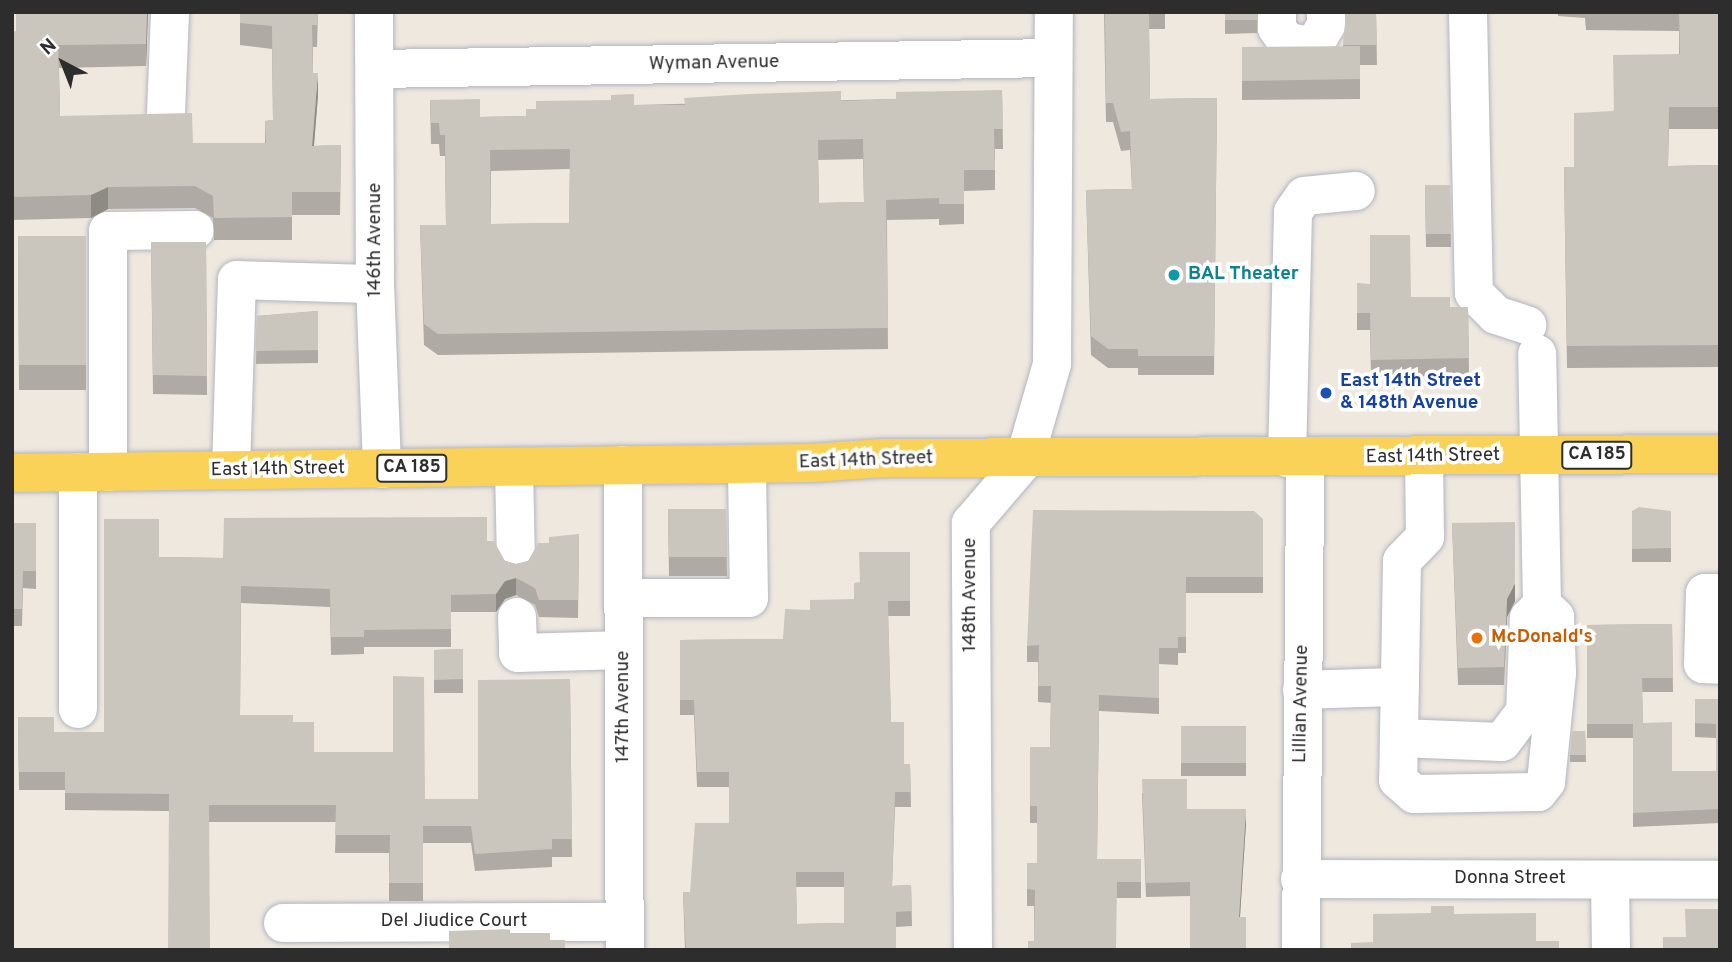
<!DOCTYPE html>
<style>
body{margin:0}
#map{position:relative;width:1732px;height:962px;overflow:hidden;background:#efe8df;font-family:Overpass,sans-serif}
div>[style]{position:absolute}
.roads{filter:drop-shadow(0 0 2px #b3b5c1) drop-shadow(0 0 2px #b3b5c1)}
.minor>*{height:38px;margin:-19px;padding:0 19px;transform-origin:19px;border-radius:19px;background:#fff}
.major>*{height:38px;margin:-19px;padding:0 19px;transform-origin:19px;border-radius:19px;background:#fad258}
.wall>*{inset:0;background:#afaaa3}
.shaded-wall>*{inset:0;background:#8e8b84}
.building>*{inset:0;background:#cbc6bd}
.dots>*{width:19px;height:19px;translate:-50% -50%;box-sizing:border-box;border:4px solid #fff;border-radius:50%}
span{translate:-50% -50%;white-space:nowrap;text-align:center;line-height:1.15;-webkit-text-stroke:7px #fff;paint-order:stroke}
.shield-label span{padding:2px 5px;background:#fff;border:2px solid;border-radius:5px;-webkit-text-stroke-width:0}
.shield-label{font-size:18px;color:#2d2d2d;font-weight:700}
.street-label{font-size:19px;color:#2d2d2d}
.culture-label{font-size:19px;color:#0d838f;font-weight:700}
.left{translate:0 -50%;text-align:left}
.transit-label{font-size:19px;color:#164399;font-weight:700}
.food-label{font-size:19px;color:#c56008;font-weight:700}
.frame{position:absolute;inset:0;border:14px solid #2d2d2d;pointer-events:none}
.north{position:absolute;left:28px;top:28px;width:70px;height:70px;-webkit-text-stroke:5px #fff;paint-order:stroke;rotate:318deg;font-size:19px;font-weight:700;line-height:28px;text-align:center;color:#2d2d2d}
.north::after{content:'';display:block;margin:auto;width:24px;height:32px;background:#2d2d2d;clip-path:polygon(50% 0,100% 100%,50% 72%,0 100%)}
</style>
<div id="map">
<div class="roads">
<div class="minor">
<i style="left:374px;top:12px;width:272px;rotate:89.8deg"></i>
<i style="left:375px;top:284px;width:185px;rotate:87.8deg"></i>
<i style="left:1277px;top:12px;width:16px;rotate:90deg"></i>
<i style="left:1277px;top:28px;width:16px;rotate:55deg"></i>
<i style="left:1286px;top:41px;width:18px;rotate:13deg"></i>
<i style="left:1304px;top:45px;width:11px;rotate:-5deg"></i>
<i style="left:1315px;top:44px;width:22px;rotate:-60deg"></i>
<i style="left:1326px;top:25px;width:13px;rotate:-90deg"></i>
<i style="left:1468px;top:12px;width:281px;rotate:88.8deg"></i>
<i style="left:1474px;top:293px;width:31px;rotate:45deg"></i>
<i style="left:1496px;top:315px;width:33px;rotate:18deg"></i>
<i style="left:376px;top:69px;width:677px;rotate:-0.93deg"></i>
<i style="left:166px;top:113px;width:101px;rotate:-87.7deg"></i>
<i style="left:1424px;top:457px;width:80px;rotate:89.3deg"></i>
<i style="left:1425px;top:537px;width:33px;rotate:134deg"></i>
<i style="left:1402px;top:561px;width:219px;rotate:91deg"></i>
<i style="left:1398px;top:780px;width:21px;rotate:41deg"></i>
<i style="left:1414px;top:794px;width:124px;rotate:-0.9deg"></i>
<i style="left:1538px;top:792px;width:13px;rotate:-51deg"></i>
<i style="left:1546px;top:782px;width:110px;rotate:-84.2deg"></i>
<i style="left:1557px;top:673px;width:56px;rotate:-92deg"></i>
<i style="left:1555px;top:617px;width:18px;rotate:-137deg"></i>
<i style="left:1542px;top:605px;width:251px;rotate:-91.1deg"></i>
<i style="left:1287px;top:458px;width:246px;rotate:-88.6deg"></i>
<i style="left:1293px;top:212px;width:19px;rotate:-55deg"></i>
<i style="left:1304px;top:196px;width:52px;rotate:-5.5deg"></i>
<i style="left:623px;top:465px;width:485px;rotate:89.8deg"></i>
<i style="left:514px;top:467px;width:93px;rotate:88.8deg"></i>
<i style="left:231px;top:470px;width:190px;rotate:-88.2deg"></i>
<i style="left:237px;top:280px;width:138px;rotate:1.7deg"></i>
<i style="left:108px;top:472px;width:241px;rotate:-90deg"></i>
<i style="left:108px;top:231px;width:87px;rotate:-0.7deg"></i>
<i style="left:1720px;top:593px;width:15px;rotate:180deg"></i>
<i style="left:1705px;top:593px;width:71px;rotate:91.6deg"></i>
<i style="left:1703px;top:664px;width:17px;rotate:3deg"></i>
<i style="left:623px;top:598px;width:126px"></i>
<i style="left:749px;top:598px;width:134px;rotate:-90.9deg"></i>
<i style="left:517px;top:617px;width:36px;rotate:88deg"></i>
<i style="left:518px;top:653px;width:106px;rotate:-1.6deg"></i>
<i style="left:1302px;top:690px;width:98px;rotate:-1.8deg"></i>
<i style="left:78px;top:709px;width:237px;rotate:-90deg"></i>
<i style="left:1399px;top:738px;width:103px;rotate:2.2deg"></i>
<i style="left:1502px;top:742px;width:38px;rotate:-53deg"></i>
<i style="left:1525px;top:712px;width:94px;rotate:-87.6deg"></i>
<i style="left:1529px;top:618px;width:18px;rotate:-45deg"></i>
<i style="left:1300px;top:879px;width:420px;rotate:0.1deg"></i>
<i style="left:1610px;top:880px;width:70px;rotate:89.2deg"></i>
<i style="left:283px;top:923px;width:342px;rotate:-0.2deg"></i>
<i style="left:973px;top:950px;width:427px;rotate:-90.3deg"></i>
<i style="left:971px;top:523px;width:82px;rotate:-49.5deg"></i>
<i style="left:1024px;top:461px;width:101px;rotate:-73.9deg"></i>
<i style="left:1052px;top:364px;width:352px;rotate:-89.7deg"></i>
<i style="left:1301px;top:950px;width:492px;rotate:-89.5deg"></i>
</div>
<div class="major">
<i style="left:12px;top:473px;width:800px;rotate:-0.72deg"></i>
<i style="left:812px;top:463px;width:71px;rotate:-4deg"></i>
<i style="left:883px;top:458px;width:837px;rotate:-0.27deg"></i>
</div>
</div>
<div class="wall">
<i style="clip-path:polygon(148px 12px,146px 66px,59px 68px,60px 116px,193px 143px,265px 143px,265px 121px,273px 120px,272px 49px,240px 45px,240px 12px,318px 12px,317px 47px,313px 47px,313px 73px,318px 95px,314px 146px,341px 145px,340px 215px,292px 215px,292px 240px,214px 240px,213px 218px,195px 208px,108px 209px,91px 218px,12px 220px,12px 32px)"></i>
<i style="clip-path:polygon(1104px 12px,1165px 12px,1165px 29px,1149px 29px,1150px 99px,1217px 98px,1214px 375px,1138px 375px,1138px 368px,1108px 368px,1091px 355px,1086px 190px,1132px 189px,1130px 150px,1121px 151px,1113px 122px,1106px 122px)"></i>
<i style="clip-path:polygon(1225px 12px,1257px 12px,1257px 33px,1225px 34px)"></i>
<i style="clip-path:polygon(1376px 12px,1377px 65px,1360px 65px,1360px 99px,1242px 100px,1242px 47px,1343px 47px,1343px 45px)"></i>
<i style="clip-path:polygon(1558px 12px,1720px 12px,1720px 129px,1669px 129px,1668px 166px,1720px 165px,1720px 367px,1567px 368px,1564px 167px,1574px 167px,1613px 111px,1679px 54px,1679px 31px,1586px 30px,1585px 18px,1558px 16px)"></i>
<i style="clip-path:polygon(evenodd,1002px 90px,1003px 149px,995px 149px,995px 190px,964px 191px,964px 224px,939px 225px,939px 219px,887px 220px,888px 349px,438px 355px,424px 345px,420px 225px,446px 225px,445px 156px,440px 156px,439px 144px,431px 144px,430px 100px,480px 117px,526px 116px,634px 105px,896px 99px,1002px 90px,863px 159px,864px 202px,819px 203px,818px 160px,863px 159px,1002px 90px,570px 169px,569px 223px,491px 224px,491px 171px,570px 169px)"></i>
<i style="clip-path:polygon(1425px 185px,1450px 185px,1451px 247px,1426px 247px)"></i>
<i style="clip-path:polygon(18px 236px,86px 236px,86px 390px,19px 390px)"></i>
<i style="clip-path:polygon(151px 242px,206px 242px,207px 395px,153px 394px)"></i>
<i style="clip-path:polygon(1357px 283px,1450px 307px,1468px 307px,1469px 375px,1371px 378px,1370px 330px,1357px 330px)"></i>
<i style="clip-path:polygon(318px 311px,318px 363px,256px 364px,257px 316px)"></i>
<i style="clip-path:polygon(668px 509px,726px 509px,727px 576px,669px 576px)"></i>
<i style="clip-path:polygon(1632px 511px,1671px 511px,1671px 562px,1632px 562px)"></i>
<i style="clip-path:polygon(1263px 519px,1263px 593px,1186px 593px,1186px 653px,1178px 653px,1178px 665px,1159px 664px,1159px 714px,1099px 711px,1097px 859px,1141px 859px,1141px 898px,1117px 898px,1034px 941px,1034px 906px,1027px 906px,1027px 863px,1037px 863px,1037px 823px,1030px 823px,1030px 747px,1050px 747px,1051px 703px,1038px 702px,1038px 662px,1027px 662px,1027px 646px)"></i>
<i style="clip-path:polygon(12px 523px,36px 523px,36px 589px,23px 588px,22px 626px,12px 626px)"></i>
<i style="clip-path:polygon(1452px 523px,1515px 601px,1507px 617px,1504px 685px,1458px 685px)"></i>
<i style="clip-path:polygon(579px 534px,578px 618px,539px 617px,535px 605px,516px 595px,505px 599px,496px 612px,451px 612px,451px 647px,364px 647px,364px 654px,331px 655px,330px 607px,241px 603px,240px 715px,293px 722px,314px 752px,425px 799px,478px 799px,570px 679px,572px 857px,552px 857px,552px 867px,475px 871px,471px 843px,423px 843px,423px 901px,389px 901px,389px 853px,335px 853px,336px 822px,209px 822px,168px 811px,65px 810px,65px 790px,19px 790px,18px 717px,54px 732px,104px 732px,159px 557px,223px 558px,487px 541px,505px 561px,516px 564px,528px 561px,549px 543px)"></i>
<i style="clip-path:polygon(evenodd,910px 552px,910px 616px,888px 616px,891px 722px,904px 764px,910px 764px,911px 807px,895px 807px,892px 886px,911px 885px,912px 926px,896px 927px,896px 950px,685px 950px,683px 892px,690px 892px,729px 823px,729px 787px,697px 787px,694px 715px,680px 715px,680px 640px,783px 639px,810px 610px,854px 599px,860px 582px,910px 552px,796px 887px,844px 887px,844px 923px,797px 924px,796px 887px)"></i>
<i style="clip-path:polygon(1672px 624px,1673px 692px,1642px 692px,1643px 723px,1672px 771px,1716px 771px,1716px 738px,1695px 737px,1695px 699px,1720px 699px,1720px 823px,1633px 827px,1633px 738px,1587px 738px,1587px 625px)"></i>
<i style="clip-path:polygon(463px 649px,463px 693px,434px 693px,434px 650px)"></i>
<i style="clip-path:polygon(1181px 726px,1246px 726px,1246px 776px,1181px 776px)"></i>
<i style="clip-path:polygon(1585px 731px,1586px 762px,1570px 762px,1570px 755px)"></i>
<i style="clip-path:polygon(1142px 793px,1187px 809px,1246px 823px,1240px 917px,1246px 950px,1190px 896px,1146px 897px)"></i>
</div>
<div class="shaded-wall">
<i style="clip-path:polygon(147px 12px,148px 12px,146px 66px,146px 44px)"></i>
<i style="clip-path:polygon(318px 73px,318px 95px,312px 168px,312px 146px)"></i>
<i style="clip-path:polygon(108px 187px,108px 209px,91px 218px,91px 195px)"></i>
<i style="clip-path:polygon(516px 578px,516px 595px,505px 599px,496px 612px,496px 594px,505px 581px)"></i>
<i style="clip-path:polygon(1515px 583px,1515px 601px,1507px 617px,1504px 685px,1507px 599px)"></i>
<i style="clip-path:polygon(1246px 809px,1246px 823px,1239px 931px,1239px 917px)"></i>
</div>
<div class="building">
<i style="clip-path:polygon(16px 12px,147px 12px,146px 44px,58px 45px,60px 116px,192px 113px,193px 143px,266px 143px,265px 121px,273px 120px,272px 26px,240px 23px,240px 12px,318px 12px,317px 25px,312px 25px,313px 73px,318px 73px,312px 146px,341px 145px,340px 192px,292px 192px,292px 217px,214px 218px,213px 196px,195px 186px,108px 187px,91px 195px,12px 197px,12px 32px,16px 32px)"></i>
<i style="clip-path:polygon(1105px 12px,1149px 12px,1150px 99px,1217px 98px,1214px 356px,1138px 356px,1138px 349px,1108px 349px,1091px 336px,1086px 190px,1132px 189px,1130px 131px,1121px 132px,1113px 103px,1106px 103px)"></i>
<i style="clip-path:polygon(1225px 12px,1257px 12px,1257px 20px,1225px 20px)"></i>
<i style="clip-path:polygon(1346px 12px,1376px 12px,1377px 45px,1343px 45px)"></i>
<i style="clip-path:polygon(1679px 12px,1720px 12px,1720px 107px,1669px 107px,1668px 166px,1720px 165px,1720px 345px,1567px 346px,1564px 167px,1574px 167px,1574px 113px,1614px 111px,1613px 55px,1680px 54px)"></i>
<i style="clip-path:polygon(1360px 46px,1360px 79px,1242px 81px,1242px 47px)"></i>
<i style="clip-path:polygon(evenodd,1002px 90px,1003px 129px,994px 129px,995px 170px,964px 170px,964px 204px,939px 204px,939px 198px,886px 200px,888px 328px,438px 334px,424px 324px,420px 225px,446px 225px,445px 135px,440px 135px,439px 123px,431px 123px,430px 100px,480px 99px,480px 117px,526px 116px,526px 109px,536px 109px,536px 101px,611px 100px,611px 95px,634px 94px,634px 105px,685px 105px,684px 98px,749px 94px,841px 91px,841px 101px,896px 99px,896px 92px,1002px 90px,863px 139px,864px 202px,819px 203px,818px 140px,863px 139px,1002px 90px,570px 149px,569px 223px,491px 224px,490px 150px,570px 149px)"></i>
<i style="clip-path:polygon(1425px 185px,1450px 185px,1451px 234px,1426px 234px)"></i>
<i style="clip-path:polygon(1370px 235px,1410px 235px,1411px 297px,1450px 297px,1450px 307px,1468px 307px,1469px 358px,1371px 360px,1370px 313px,1357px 313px,1357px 283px,1370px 284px)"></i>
<i style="clip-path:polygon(18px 236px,86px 236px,86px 365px,19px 365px)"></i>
<i style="clip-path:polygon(151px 242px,206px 242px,207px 376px,153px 375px)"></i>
<i style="clip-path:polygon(318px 311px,318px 350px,256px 351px,257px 316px)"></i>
<i style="clip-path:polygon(1639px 507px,1671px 511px,1671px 548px,1632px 549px,1632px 511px)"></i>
<i style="clip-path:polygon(668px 509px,726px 509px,727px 557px,669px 557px)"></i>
<i style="clip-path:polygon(1033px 510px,1254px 511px,1263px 519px,1263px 577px,1186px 577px,1186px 637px,1178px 637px,1178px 648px,1159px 648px,1159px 698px,1099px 695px,1097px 859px,1141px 859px,1141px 882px,1117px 882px,1116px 950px,1028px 950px,1028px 941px,1034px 941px,1035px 890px,1027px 889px,1027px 863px,1037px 863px,1037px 806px,1030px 806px,1030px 747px,1050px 747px,1051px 686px,1038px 686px,1039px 645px,1027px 646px)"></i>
<i style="clip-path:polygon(487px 517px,487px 541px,494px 541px,505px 561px,516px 564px,528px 561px,538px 543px,549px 543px,549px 537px,579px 534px,578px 600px,539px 600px,535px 588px,516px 578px,505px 581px,496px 594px,451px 595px,451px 629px,364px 630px,364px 637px,331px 637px,330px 589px,241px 586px,240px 715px,293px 715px,293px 722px,314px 722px,314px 752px,393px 752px,393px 676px,424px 677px,425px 799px,478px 799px,478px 680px,570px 679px,572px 839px,552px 839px,552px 849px,475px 854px,471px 826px,423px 826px,423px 883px,389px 883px,390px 835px,335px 835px,336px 805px,209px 805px,210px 950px,168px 950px,169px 794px,65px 793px,65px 772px,19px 772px,18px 717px,54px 717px,54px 732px,104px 732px,104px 519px,159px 519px,159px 557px,223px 558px,224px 518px)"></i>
<i style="clip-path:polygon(1515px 522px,1515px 583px,1507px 599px,1504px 667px,1458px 668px,1452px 523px)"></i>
<i style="clip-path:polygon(12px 523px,36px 523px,36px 571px,23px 571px,22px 609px,12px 609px)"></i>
<i style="clip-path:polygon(evenodd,859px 552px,910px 552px,910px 601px,888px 601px,891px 722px,904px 722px,904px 764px,910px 764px,911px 792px,895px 792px,892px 886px,911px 885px,912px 911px,896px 912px,896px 950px,686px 950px,683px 892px,690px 892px,695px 823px,729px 823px,729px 772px,697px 772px,694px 700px,680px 700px,680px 640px,783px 639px,785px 609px,810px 610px,810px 600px,854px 599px,854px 583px,860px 582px,859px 552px,796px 872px,844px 872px,844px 923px,797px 924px,796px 872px)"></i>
<i style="clip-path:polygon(1672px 624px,1673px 678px,1642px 678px,1643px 723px,1672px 722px,1672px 771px,1716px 771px,1716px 724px,1695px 723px,1695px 699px,1720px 699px,1720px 809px,1633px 813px,1633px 724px,1587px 724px,1587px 625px)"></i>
<i style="clip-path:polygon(463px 649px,463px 679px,434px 680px,434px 650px)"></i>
<i style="clip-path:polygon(1181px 726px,1246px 726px,1246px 763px,1181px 763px)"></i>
<i style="clip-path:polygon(1572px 731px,1585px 731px,1586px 755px,1570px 755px)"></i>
<i style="clip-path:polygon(1142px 779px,1187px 779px,1187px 809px,1246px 809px,1239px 917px,1246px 917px,1246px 950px,1190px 950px,1190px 882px,1146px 883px)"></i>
<i style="clip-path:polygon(1431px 906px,1454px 906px,1454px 914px,1536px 913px,1536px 941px,1559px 941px,1559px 950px,1351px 950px,1351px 943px,1373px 942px,1373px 914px,1431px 913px)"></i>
<i style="clip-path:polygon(1685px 909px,1720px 909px,1720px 950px,1663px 950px,1663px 937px,1686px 937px)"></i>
<i style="clip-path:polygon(510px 929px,510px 933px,550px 933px,550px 940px,565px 940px,565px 950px,449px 950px,449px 931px)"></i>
</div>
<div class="dots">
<i style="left:1174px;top:275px;background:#0f9aa8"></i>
<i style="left:1326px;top:393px;background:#1a4fb4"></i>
<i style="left:1477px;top:638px;background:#e8710a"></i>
</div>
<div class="shield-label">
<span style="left:1597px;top:455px">CA 185</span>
<span style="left:412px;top:468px">CA 185</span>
</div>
<div class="street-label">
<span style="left:714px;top:64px;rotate:-1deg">Wyman Avenue</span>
<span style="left:376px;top:240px;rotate:-90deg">146th Avenue</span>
<span style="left:1433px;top:457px;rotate:-1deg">East 14th Street</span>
<span style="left:866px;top:461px;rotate:-2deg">East 14th Street</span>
<span style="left:278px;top:470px;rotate:-1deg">East 14th Street</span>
<span style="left:971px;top:595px;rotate:-90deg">148th Avenue</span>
<span style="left:1302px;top:704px;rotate:-89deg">Lillian Avenue</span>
<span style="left:624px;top:707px;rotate:-90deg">147th Avenue</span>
<span style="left:1510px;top:879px">Donna Street</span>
<span style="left:454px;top:922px">Del Jiudice Court</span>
</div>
<div class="culture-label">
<span class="left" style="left:1188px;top:275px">BAL Theater</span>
</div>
<div class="transit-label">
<span class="left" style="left:1340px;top:393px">East 14th Street<br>&amp; 148th Avenue</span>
</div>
<div class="food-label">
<span class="left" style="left:1491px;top:638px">McDonald's</span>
</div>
<div class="frame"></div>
<div class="north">N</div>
</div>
